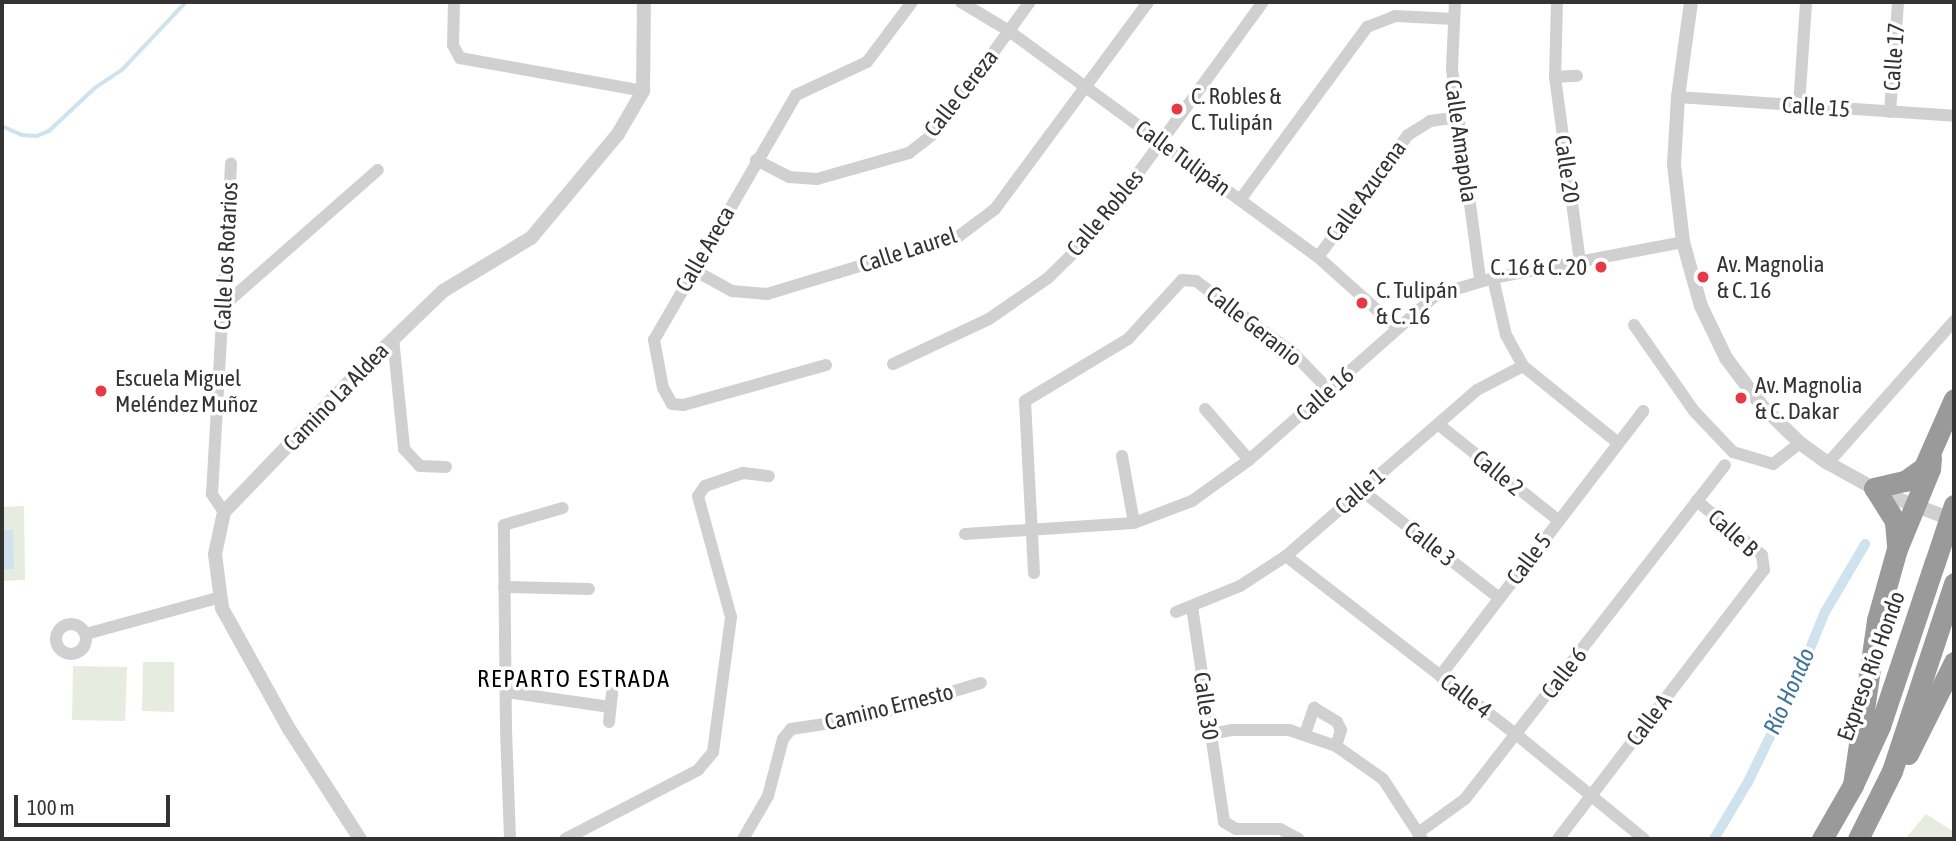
<!DOCTYPE html>
<meta charset="utf-8">
<style>
body{margin:0}
#map{position:relative;width:1956px;height:841px;overflow:hidden;background:#fff;font-family:"Asap Condensed",sans-serif}
div>[style]{position:absolute}
.green>*{inset:0;background:#e6ecdf}
.water>*{inset:0;background:#cfe2ee}
.stream>*{height:3.5px;margin:-1.75px;padding:0 1.75px;transform-origin:1.75px;border-radius:1.75px;background:#cfe2ee}
.canal>*{height:10px;margin:-5px;padding:0 5px;transform-origin:5px;border-radius:5px;background:#cfe2ee}
.minor>*{height:12px;margin:-6px;padding:0 6px;transform-origin:6px;border-radius:6px;background:#d0d0d0}
.minor>.ring{margin:-6px;padding:0;box-sizing:content-box;background:none;border:12px solid #d0d0d0;border-radius:50%}
.tertiary>*{height:14px;margin:-7px;padding:0 7px;transform-origin:7px;border-radius:7px;background:#d0d0d0}
.motorway>*{height:21px;margin:-10.5px;padding:0 10.5px;transform-origin:10.5px;border-radius:10.5px;background:#9a9a9a}
.motorway-bridge>*{height:21px;margin:-10.5px;padding:0 10.5px;transform-origin:10.5px;border-radius:10.5px;background:#9a9a9a}
.dots>*{width:19px;height:19px;translate:-50% -50%;box-sizing:border-box;border:4px solid #fff;border-radius:50%}
span{translate:-50% -50%;white-space:nowrap;text-align:center;line-height:1.15;-webkit-text-stroke:7px #fff;paint-order:stroke}
.street-label{font-size:23px;color:#333}
.poi-label{font-size:23px;color:#333}
.left{translate:0 -50%;text-align:left}
.right{translate:-100% -50%;text-align:right}
.neighbourhood-label{font-size:24px;color:#000;letter-spacing:2px}
.water-label{font-size:24px;color:#3f7597;font-style:italic}
.frame{position:absolute;inset:0;border:4px solid #333;pointer-events:none}
.scale{position:absolute;left:14px;top:795px;width:156px;height:32px;box-sizing:border-box;border:4px solid #333;border-top:0;padding-left:9px;font-size:21px;line-height:24px;white-space:nowrap;color:#333;-webkit-text-stroke:5px #fff;paint-order:stroke}
</style>
<div id="map">
<div class="green">
<i style="clip-path:polygon(24px 506px,25px 580px,2px 581px,2px 507px)"></i>
<i style="clip-path:polygon(143px 662px,174px 662px,174px 712px,142px 711px)"></i>
<i style="clip-path:polygon(73px 666px,127px 667px,125px 721px,72px 720px)"></i>
<i style="clip-path:polygon(1926px 814px,1954px 832px,1954px 839px,1905px 839px)"></i>
</div>
<div class="water">
<i style="clip-path:polygon(2px 530px,13px 530px,14px 569px,2px 569px)"></i>
</div>
<div class="stream">
<i style="left:2px;top:126px;width:22px;rotate:24deg"></i>
<i style="left:22px;top:135px;width:15px;rotate:4deg"></i>
<i style="left:37px;top:136px;width:13px;rotate:-23deg"></i>
<i style="left:49px;top:131px;width:63px;rotate:-43.1deg"></i>
<i style="left:95px;top:88px;width:32px;rotate:-34deg"></i>
<i style="left:122px;top:70px;width:93px;rotate:-46.7deg"></i>
</div>
<div class="canal">
<i style="left:1714px;top:839px;width:66px;rotate:-59.2deg"></i>
<i style="left:1748px;top:782px;width:110px;rotate:-64.1deg"></i>
<i style="left:1796px;top:683px;width:77px;rotate:-67.8deg"></i>
<i style="left:1825px;top:612px;width:79px;rotate:-59.5deg"></i>
</div>
<div class="minor">
<i style="left:454px;top:2px;width:43px;rotate:91.3deg"></i>
<i style="left:453px;top:45px;width:15px;rotate:62deg"></i>
<i style="left:460px;top:58px;width:186px;rotate:10.2deg"></i>
<i style="left:961px;top:2px;width:56px;rotate:31.1deg"></i>
<i style="left:1009px;top:31px;width:383px;rotate:36.2deg"></i>
<i style="left:1318px;top:257px;width:105px;rotate:41.9deg"></i>
<i style="left:1455px;top:2px;width:67px;rotate:92.6deg"></i>
<i style="left:1452px;top:69px;width:213px;rotate:82.4deg"></i>
<i style="left:1557px;top:2px;width:75px;rotate:91.5deg"></i>
<i style="left:1555px;top:77px;width:187px;rotate:82.3deg"></i>
<i style="left:1555px;top:77px;width:22px;rotate:-3deg"></i>
<i style="left:1678px;top:97px;width:277px;rotate:3.9deg"></i>
<i style="left:1799px;top:106px;width:104px;rotate:-86.1deg"></i>
<i style="left:1890px;top:112px;width:110px;rotate:-85.8deg"></i>
<i style="left:756px;top:160px;width:37px;rotate:27deg"></i>
<i style="left:789px;top:177px;width:28px;rotate:4deg"></i>
<i style="left:817px;top:179px;width:96px;rotate:-15.8deg"></i>
<i style="left:909px;top:153px;width:33px;rotate:-38deg"></i>
<i style="left:935px;top:133px;width:162px;rotate:-54.1deg"></i>
<i style="left:1240px;top:200px;width:215px;rotate:-53.7deg"></i>
<i style="left:1367px;top:27px;width:30px;rotate:-21deg"></i>
<i style="left:1395px;top:16px;width:59px;rotate:2.9deg"></i>
<i style="left:1318px;top:257px;width:152px;rotate:-53.6deg"></i>
<i style="left:1408px;top:135px;width:26px;rotate:-32deg"></i>
<i style="left:1430px;top:121px;width:28px;rotate:-8deg"></i>
<i style="left:692px;top:269px;width:46px;rotate:28.8deg"></i>
<i style="left:732px;top:291px;width:35px;rotate:5deg"></i>
<i style="left:767px;top:294px;width:201px;rotate:-16.8deg"></i>
<i style="left:959px;top:236px;width:45px;rotate:-36.9deg"></i>
<i style="left:995px;top:209px;width:257px;rotate:-53.5deg"></i>
<i style="left:1493px;top:278px;width:58px;rotate:77.2deg"></i>
<i style="left:1506px;top:335px;width:35px;rotate:61deg"></i>
<i style="left:1523px;top:366px;width:122px;rotate:39deg"></i>
<i style="left:223px;top:306px;width:206px;rotate:-41.3deg"></i>
<i style="left:1634px;top:325px;width:105px;rotate:55.1deg"></i>
<i style="left:1694px;top:411px;width:57px;rotate:46.4deg"></i>
<i style="left:1733px;top:452px;width:42px;rotate:16.7deg"></i>
<i style="left:1773px;top:464px;width:34px;rotate:-38deg"></i>
<i style="left:393px;top:338px;width:112px;rotate:84.3deg"></i>
<i style="left:404px;top:449px;width:23px;rotate:47deg"></i>
<i style="left:420px;top:466px;width:26px;rotate:2deg"></i>
<i style="left:893px;top:364px;width:106px;rotate:-25.1deg"></i>
<i style="left:989px;top:319px;width:72px;rotate:-34.8deg"></i>
<i style="left:1048px;top:278px;width:67px;rotate:-44.4deg"></i>
<i style="left:1096px;top:231px;width:283px;rotate:-53.9deg"></i>
<i style="left:826px;top:365px;width:148px;rotate:164.3deg"></i>
<i style="left:684px;top:405px;width:12px;rotate:-175deg"></i>
<i style="left:672px;top:404px;width:18px;rotate:-119deg"></i>
<i style="left:663px;top:388px;width:49px;rotate:-100.6deg"></i>
<i style="left:654px;top:340px;width:283px;rotate:-59.9deg"></i>
<i style="left:796px;top:95px;width:78px;rotate:-24.9deg"></i>
<i style="left:867px;top:62px;width:75px;rotate:-53.1deg"></i>
<i style="left:1205px;top:409px;width:67px;rotate:49.2deg"></i>
<i style="left:1438px;top:424px;width:155px;rotate:38.7deg"></i>
<i style="left:1122px;top:456px;width:68px;rotate:79.8deg"></i>
<i style="left:1828px;top:463px;width:190px;rotate:-48.4deg"></i>
<i style="left:1361px;top:490px;width:175px;rotate:38deg"></i>
<i style="left:224px;top:512px;width:22px;rotate:-124deg"></i>
<i style="left:212px;top:494px;width:331px;rotate:-86.7deg"></i>
<i style="left:965px;top:534px;width:169px;rotate:-3.7deg"></i>
<i style="left:1134px;top:523px;width:62px;rotate:-20.8deg"></i>
<i style="left:1192px;top:501px;width:70px;rotate:-35.7deg"></i>
<i style="left:1249px;top:460px;width:249px;rotate:-41.4deg"></i>
<i style="left:1436px;top:295px;width:59px;rotate:-16.6deg"></i>
<i style="left:1493px;top:278px;width:193px;rotate:-10.7deg"></i>
<i style="left:1286px;top:556px;width:292px;rotate:37.8deg"></i>
<i style="left:1517px;top:735px;width:164px;rotate:39.3deg"></i>
<i style="left:1034px;top:573px;width:172px;rotate:-93deg"></i>
<i style="left:1025px;top:401px;width:120px;rotate:-31deg"></i>
<i style="left:1128px;top:339px;width:80px;rotate:-47.5deg"></i>
<i style="left:1182px;top:280px;width:14px;rotate:4deg"></i>
<i style="left:1196px;top:281px;width:121px;rotate:36.6deg"></i>
<i style="left:1293px;top:353px;width:53px;rotate:45.8deg"></i>
<i style="left:504px;top:587px;width:85px;rotate:1.3deg"></i>
<i style="left:1192px;top:607px;width:217px;rotate:81.5deg"></i>
<i style="left:1224px;top:822px;width:14px;rotate:30deg"></i>
<i style="left:1236px;top:829px;width:44px"></i>
<i style="left:1280px;top:829px;width:21px;rotate:28deg"></i>
<i style="left:1176px;top:612px;width:69px;rotate:-22.1deg"></i>
<i style="left:1240px;top:586px;width:55px;rotate:-33.1deg"></i>
<i style="left:1286px;top:556px;width:253px;rotate:-41deg"></i>
<i style="left:1477px;top:390px;width:52px;rotate:-27.6deg"></i>
<i class="ring" style="left:56px;top:624px;width:18px;height:18px"></i>
<i style="left:86px;top:634px;width:140px;rotate:-15.3deg"></i>
<i style="left:1440px;top:676px;width:334px;rotate:-52.5deg"></i>
<i style="left:506px;top:692px;width:105px;rotate:8.2deg"></i>
<i style="left:609px;top:722px;width:29px;rotate:-84deg"></i>
<i style="left:1210px;top:734px;width:22px;rotate:-10deg"></i>
<i style="left:1232px;top:730px;width:57px"></i>
<i style="left:1289px;top:730px;width:50px;rotate:18.8deg"></i>
<i style="left:1336px;top:746px;width:57px;rotate:35.1deg"></i>
<i style="left:1383px;top:779px;width:72px;rotate:57deg"></i>
<i style="left:1305px;top:734px;width:28px;rotate:-71deg"></i>
<i style="left:1314px;top:708px;width:27px;rotate:31deg"></i>
<i style="left:1337px;top:722px;width:9px;rotate:63deg"></i>
<i style="left:1341px;top:730px;width:17px;rotate:107deg"></i>
<i style="left:1418px;top:833px;width:58px;rotate:-35.9deg"></i>
<i style="left:1465px;top:799px;width:423px;rotate:-52.1deg"></i>
<i style="left:510px;top:839px;width:110px;rotate:-92.1deg"></i>
<i style="left:506px;top:729px;width:204px;rotate:-90.6deg"></i>
<i style="left:504px;top:525px;width:61px;rotate:-16.1deg"></i>
<i style="left:565px;top:839px;width:150px;rotate:-27.4deg"></i>
<i style="left:698px;top:770px;width:23px;rotate:-50deg"></i>
<i style="left:713px;top:752px;width:136px;rotate:-82.4deg"></i>
<i style="left:731px;top:617px;width:125px;rotate:-105.3deg"></i>
<i style="left:698px;top:496px;width:12px;rotate:-55deg"></i>
<i style="left:705px;top:486px;width:40px;rotate:-18.9deg"></i>
<i style="left:743px;top:473px;width:26px;rotate:7deg"></i>
<i style="left:743px;top:839px;width:50px;rotate:-59.8deg"></i>
<i style="left:768px;top:796px;width:59px;rotate:-75.3deg"></i>
<i style="left:783px;top:739px;width:13px;rotate:-51deg"></i>
<i style="left:791px;top:729px;width:75px;rotate:-8.5deg"></i>
<i style="left:865px;top:718px;width:121px;rotate:-16.8deg"></i>
<i style="left:1558px;top:839px;width:339px;rotate:-52.6deg"></i>
<i style="left:1764px;top:570px;width:15px;rotate:-98deg"></i>
<i style="left:1762px;top:555px;width:85px;rotate:-140.3deg"></i>
</div>
<div class="tertiary">
<i style="left:1691px;top:2px;width:96px;rotate:97.8deg"></i>
<i style="left:1678px;top:97px;width:68px;rotate:93.4deg"></i>
<i style="left:1674px;top:165px;width:78px;rotate:83.3deg"></i>
<i style="left:1683px;top:242px;width:66px;rotate:74.3deg"></i>
<i style="left:1701px;top:306px;width:58px;rotate:64.3deg"></i>
<i style="left:1726px;top:358px;width:60px;rotate:53.1deg"></i>
<i style="left:1762px;top:406px;width:53px;rotate:44.2deg"></i>
<i style="left:1800px;top:443px;width:34px;rotate:36deg"></i>
<i style="left:1828px;top:463px;width:62px;rotate:29.1deg"></i>
<i style="left:1882px;top:493px;width:77px;rotate:20.6deg"></i>
<i style="left:360px;top:839px;width:131px;rotate:-122.8deg"></i>
<i style="left:289px;top:729px;width:138px;rotate:-119deg"></i>
<i style="left:222px;top:608px;width:54px;rotate:-97.4deg"></i>
<i style="left:215px;top:554px;width:43px;rotate:-77.9deg"></i>
<i style="left:224px;top:512px;width:190px;rotate:-46.1deg"></i>
<i style="left:356px;top:375px;width:121px;rotate:-44deg"></i>
<i style="left:443px;top:291px;width:103px;rotate:-31.1deg"></i>
<i style="left:531px;top:238px;width:136px;rotate:-50.1deg"></i>
<i style="left:618px;top:134px;width:50px;rotate:-59.8deg"></i>
<i style="left:643px;top:91px;width:89px;rotate:-89.4deg"></i>
</div>
<div class="motorway">
<i style="left:1897px;top:545px;width:24px;rotate:-95deg"></i>
<i style="left:1895px;top:521px;width:39px;rotate:-122deg"></i>
<i style="left:1874px;top:488px;width:32px;rotate:-13deg"></i>
<i style="left:1905px;top:481px;width:24px;rotate:-36deg"></i>
<i style="left:1924px;top:467px;width:74px;rotate:-66.2deg"></i>
<i style="left:1908px;top:754px;width:103px;rotate:-63.4deg"></i>
<i style="left:1853px;top:785px;width:167px;rotate:-81.7deg"></i>
<i style="left:1877px;top:620px;width:74px;rotate:-74.3deg"></i>
<i style="left:1897px;top:549px;width:87px;rotate:-67.6deg"></i>
<i style="left:1930px;top:469px;width:12px;rotate:-85deg"></i>
<i style="left:1822px;top:839px;width:62px;rotate:-60.1deg"></i>
<i style="left:1853px;top:785px;width:65px;rotate:-65.4deg"></i>
<i style="left:1880px;top:726px;width:173px;rotate:-71.5deg"></i>
<i style="left:1858px;top:839px;width:76px;rotate:-63.4deg"></i>
<i style="left:1892px;top:771px;width:198px;rotate:-71.7deg"></i>
</div>
<div class="motorway-bridge">
<i style="left:1935px;top:562px;width:60px;rotate:-71.6deg"></i>
</div>
<div class="dots">
<i style="left:1177px;top:109px;background:#e63946"></i>
<i style="left:1601px;top:267px;background:#e63946"></i>
<i style="left:1703px;top:277px;background:#e63946"></i>
<i style="left:1362px;top:303px;background:#e63946"></i>
<i style="left:101px;top:391px;background:#e63946"></i>
<i style="left:1741px;top:398px;background:#e63946"></i>
</div>
<div class="street-label">
<span style="left:1894px;top:57px;rotate:-86deg">Calle 17</span>
<span style="left:961px;top:93px;rotate:-52deg">Calle Cereza</span>
<span style="left:1816px;top:107px;rotate:4deg">Calle 15</span>
<span style="left:1461px;top:141px;rotate:82deg">Calle Amapola</span>
<span style="left:1183px;top:158px;rotate:36deg">Calle Tulipán</span>
<span style="left:1567px;top:169px;rotate:82deg">Calle 20</span>
<span style="left:1366px;top:191px;rotate:-54deg">Calle Azucena</span>
<span style="left:1105px;top:213px;rotate:-50deg">Calle Robles</span>
<span style="left:705px;top:249px;rotate:-60deg">Calle Areca</span>
<span style="left:908px;top:250px;rotate:-18deg">Calle Laurel</span>
<span style="left:226px;top:256px;rotate:-87deg">Calle Los Rotarios</span>
<span style="left:1254px;top:326px;rotate:38deg">Calle Geranio</span>
<span style="left:1325px;top:394px;rotate:-42deg">Calle 16</span>
<span style="left:336px;top:397px;rotate:-46deg">Camino La Aldea</span>
<span style="left:1498px;top:473px;rotate:39deg">Calle 2</span>
<span style="left:1360px;top:491px;rotate:-41deg">Calle 1</span>
<span style="left:1733px;top:533px;rotate:42deg">Calle B</span>
<span style="left:1430px;top:544px;rotate:38deg">Calle 3</span>
<span style="left:1529px;top:559px;rotate:-53deg">Calle 5</span>
<span style="left:1871px;top:666px;rotate:-70deg">Expreso Río Hondo</span>
<span style="left:1564px;top:673px;rotate:-52deg">Calle 6</span>
<span style="left:1466px;top:696px;rotate:37deg">Calle 4</span>
<span style="left:1206px;top:706px;rotate:82deg">Calle 30</span>
<span style="left:889px;top:707px;rotate:-14deg">Camino Ernesto</span>
<span style="left:1649px;top:720px;rotate:-53deg">Calle A</span>
</div>
<div class="poi-label">
<span class="left" style="left:1191px;top:109px">C. Robles &amp;<br>C. Tulipán</span>
<span class="left" style="left:1717px;top:277px">Av. Magnolia<br>&amp; C. 16</span>
<span class="right" style="left:1587px;top:267px">C. 16 &amp; C. 20</span>
<span class="left" style="left:1376px;top:303px">C. Tulipán<br>&amp; C. 16</span>
<span class="left" style="left:115px;top:391px">Escuela Miguel<br>Meléndez Muñoz</span>
<span class="left" style="left:1755px;top:398px">Av. Magnolia<br>&amp; C. Dakar</span>
</div>
<div class="neighbourhood-label">
<span style="left:574px;top:679px">REPARTO ESTRADA</span>
</div>
<div class="water-label">
<span style="left:1789px;top:691px;rotate:-66deg">Río Hondo</span>
</div>
<div class="frame"></div>
<div class="scale">100 m</div>
</div>
